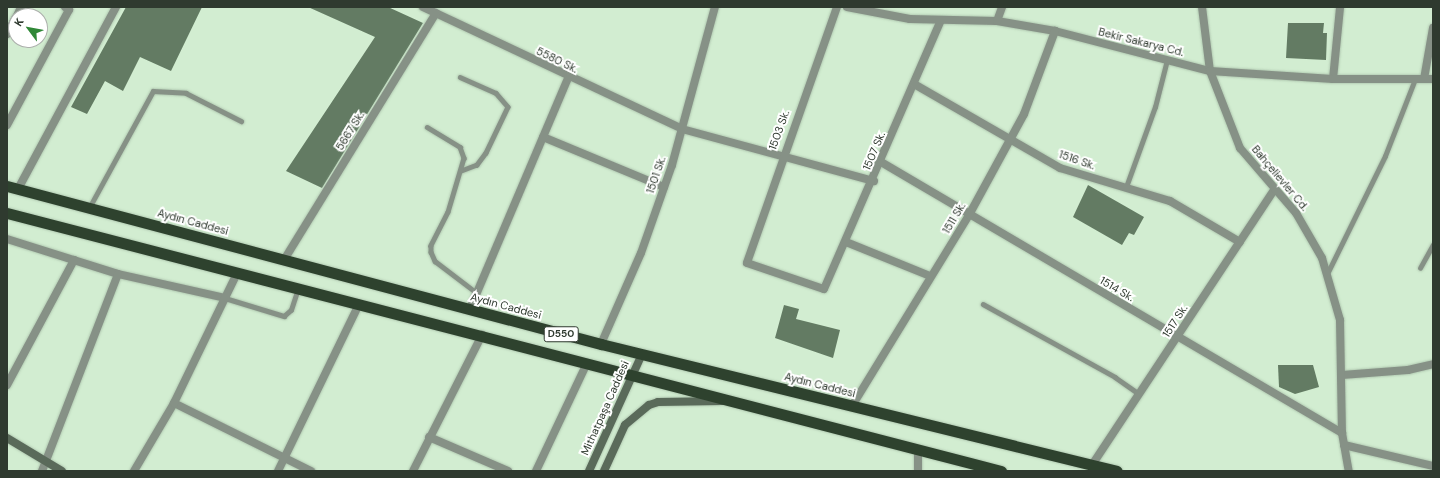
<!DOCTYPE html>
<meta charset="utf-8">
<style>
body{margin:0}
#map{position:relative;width:1440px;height:478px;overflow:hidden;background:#d2edd1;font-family:"DM Sans",sans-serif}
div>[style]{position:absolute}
.building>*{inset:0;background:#637b63}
.roads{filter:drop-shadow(0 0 1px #b1c9b1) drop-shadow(0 0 1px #b1c9b1)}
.service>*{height:4.5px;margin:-2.25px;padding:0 2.25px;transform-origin:2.25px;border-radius:2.25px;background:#869186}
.minor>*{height:8px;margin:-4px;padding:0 4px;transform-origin:4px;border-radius:4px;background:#869186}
.tertiary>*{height:8px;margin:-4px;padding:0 4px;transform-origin:4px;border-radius:4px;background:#869186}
.secondary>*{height:8px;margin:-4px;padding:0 4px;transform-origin:4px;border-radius:4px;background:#5a6a5a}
.trunk>*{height:11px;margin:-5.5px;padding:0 5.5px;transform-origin:5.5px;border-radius:5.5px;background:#2e422e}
span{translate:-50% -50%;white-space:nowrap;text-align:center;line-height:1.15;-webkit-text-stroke:4px #fff;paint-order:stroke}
.shield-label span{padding:1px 3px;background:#fff;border:1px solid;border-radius:3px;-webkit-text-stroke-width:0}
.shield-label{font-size:10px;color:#2f3a2f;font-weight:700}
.street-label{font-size:11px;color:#2f3a2f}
.frame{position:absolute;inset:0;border:8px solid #2f3a2f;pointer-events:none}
.north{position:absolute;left:8px;top:8px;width:40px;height:40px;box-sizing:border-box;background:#fff;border:1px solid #acb0ac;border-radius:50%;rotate:302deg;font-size:11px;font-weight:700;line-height:16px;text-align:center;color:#2f3a2f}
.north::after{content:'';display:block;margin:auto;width:14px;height:18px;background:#308837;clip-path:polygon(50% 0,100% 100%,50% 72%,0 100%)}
</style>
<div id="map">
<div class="building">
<i style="clip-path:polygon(126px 7px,202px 7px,171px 71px,140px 57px,123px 91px,105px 81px,87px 114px,71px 107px)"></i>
<i style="clip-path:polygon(308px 7px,388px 7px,423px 23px,322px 188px,286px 171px,375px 37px)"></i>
<i style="clip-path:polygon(1288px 23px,1324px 23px,1323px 33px,1327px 33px,1326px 60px,1286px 58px)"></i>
<i style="clip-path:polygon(1088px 185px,1144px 217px,1134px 235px,1129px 233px,1122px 245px,1073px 217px)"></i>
<i style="clip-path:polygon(784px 305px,799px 309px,796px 319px,840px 330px,833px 358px,775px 338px)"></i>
<i style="clip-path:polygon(1278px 365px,1313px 365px,1319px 387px,1295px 394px,1279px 387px)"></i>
</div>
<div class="roads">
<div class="service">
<i style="left:460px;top:77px;width:39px;rotate:24deg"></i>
<i style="left:496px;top:93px;width:18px;rotate:49deg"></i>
<i style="left:508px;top:107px;width:51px;rotate:115.6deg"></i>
<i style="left:486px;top:153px;width:15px;rotate:127deg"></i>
<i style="left:477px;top:165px;width:17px;rotate:159deg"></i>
<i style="left:427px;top:127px;width:39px;rotate:31deg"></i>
<i style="left:460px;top:147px;width:12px;rotate:70deg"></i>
<i style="left:464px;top:158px;width:56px;rotate:106.5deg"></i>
<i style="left:448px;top:212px;width:38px;rotate:117deg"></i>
<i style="left:431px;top:246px;width:6px;rotate:90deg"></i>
<i style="left:431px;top:252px;width:10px;rotate:66deg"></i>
<i style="left:435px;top:261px;width:53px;rotate:37.3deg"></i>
<i style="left:1126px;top:187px;width:85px;rotate:-70.1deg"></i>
<i style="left:1155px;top:107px;width:49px;rotate:-75.7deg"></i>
<i style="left:89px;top:208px;width:133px;rotate:-61.3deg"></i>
<i style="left:153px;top:91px;width:33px;rotate:3deg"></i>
<i style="left:186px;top:93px;width:62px;rotate:27deg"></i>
<i style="left:1420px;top:268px;width:26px;rotate:-61deg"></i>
<i style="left:1327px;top:274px;width:131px;rotate:-63.8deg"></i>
<i style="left:1385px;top:156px;width:83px;rotate:-68.7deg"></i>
<i style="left:225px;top:298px;width:62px;rotate:17deg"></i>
<i style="left:284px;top:316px;width:9px;rotate:-41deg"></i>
<i style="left:291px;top:310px;width:23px;rotate:-72deg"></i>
<i style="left:983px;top:304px;width:151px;rotate:28.9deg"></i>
<i style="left:1115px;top:377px;width:29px;rotate:35deg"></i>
</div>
<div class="minor">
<i style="left:423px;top:7px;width:286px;rotate:25.2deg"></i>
<i style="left:682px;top:129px;width:199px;rotate:15.2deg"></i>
<i style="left:837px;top:7px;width:271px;rotate:109.4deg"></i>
<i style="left:747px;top:263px;width:81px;rotate:18.7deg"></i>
<i style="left:824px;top:289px;width:293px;rotate:-66.5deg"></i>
<i style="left:847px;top:7px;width:64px;rotate:10.8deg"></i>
<i style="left:910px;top:19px;width:87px;rotate:1.3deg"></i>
<i style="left:997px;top:21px;width:59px;rotate:9.8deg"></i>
<i style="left:1055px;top:31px;width:160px;rotate:14.5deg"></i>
<i style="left:17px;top:16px;width:10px;rotate:-66deg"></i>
<i style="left:997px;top:21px;width:15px;rotate:-70deg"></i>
<i style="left:7px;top:34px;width:19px;rotate:-62deg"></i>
<i style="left:1333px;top:79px;width:72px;rotate:-84.4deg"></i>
<i style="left:1424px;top:79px;width:52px;rotate:-80deg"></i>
<i style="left:914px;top:84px;width:168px;rotate:29.9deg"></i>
<i style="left:1060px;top:168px;width:115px;rotate:16.7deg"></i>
<i style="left:1170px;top:201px;width:81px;rotate:30.4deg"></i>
<i style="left:7px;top:125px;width:131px;rotate:-61.7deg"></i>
<i style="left:69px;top:10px;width:5px;rotate:-143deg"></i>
<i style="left:543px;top:137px;width:131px;rotate:22.5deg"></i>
<i style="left:881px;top:162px;width:535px;rotate:30.45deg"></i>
<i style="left:18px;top:189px;width:207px;rotate:-61.7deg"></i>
<i style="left:7px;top:239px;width:116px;rotate:17.5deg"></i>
<i style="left:118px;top:274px;width:110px;rotate:12.6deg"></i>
<i style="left:846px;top:242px;width:91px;rotate:22deg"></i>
<i style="left:284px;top:260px;width:290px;rotate:-58.4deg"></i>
<i style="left:470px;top:309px;width:251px;rotate:-67deg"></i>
<i style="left:601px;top:344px;width:99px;rotate:-66.3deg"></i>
<i style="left:641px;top:253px;width:93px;rotate:-70.6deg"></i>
<i style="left:672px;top:165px;width:164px;rotate:-74.8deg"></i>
<i style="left:1342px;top:375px;width:66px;rotate:-4.3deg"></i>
<i style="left:1408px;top:370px;width:26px;rotate:-13deg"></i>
<i style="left:7px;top:385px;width:142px;rotate:-61.8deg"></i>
<i style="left:174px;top:403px;width:153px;rotate:26.4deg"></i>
<i style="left:852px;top:406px;width:224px;rotate:-58.5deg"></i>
<i style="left:969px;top:215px;width:115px;rotate:-61.4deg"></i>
<i style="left:1024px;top:114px;width:89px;rotate:-69.5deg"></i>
<i style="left:429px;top:437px;width:86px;rotate:23.3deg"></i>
<i style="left:1344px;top:445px;width:91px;rotate:13.3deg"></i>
<i style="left:1092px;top:465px;width:331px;rotate:-56.5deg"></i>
<i style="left:42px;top:471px;width:211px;rotate:-68.9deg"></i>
<i style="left:134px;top:471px;width:79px;rotate:-59.5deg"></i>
<i style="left:174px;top:403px;width:144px;rotate:-64.1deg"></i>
<i style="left:278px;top:471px;width:186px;rotate:-64.1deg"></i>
<i style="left:413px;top:471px;width:153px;rotate:-63.1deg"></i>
<i style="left:536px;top:471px;width:119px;rotate:-64.7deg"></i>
<i style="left:918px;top:471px;width:22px;rotate:-90deg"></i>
</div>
<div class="tertiary">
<i style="left:1202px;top:7px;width:64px;rotate:82.9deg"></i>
<i style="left:1210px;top:71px;width:83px;rotate:68.7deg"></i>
<i style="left:1240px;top:148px;width:86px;rotate:49.3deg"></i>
<i style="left:1296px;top:213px;width:52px;rotate:60deg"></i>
<i style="left:1322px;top:258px;width:65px;rotate:73.8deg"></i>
<i style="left:1340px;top:320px;width:113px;rotate:89deg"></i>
<i style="left:1342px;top:433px;width:39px;rotate:80deg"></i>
<i style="left:1210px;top:71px;width:123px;rotate:3.7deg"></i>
<i style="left:1333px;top:79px;width:100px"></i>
</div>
<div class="secondary">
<i style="left:7px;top:438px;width:64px;rotate:31deg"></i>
<i style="left:589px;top:471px;width:128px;rotate:-65.6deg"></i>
<i style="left:604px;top:471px;width:51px;rotate:-65.5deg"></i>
<i style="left:625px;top:425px;width:31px;rotate:-40deg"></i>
<i style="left:649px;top:405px;width:9px;rotate:-18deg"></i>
<i style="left:658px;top:402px;width:64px;rotate:-0.9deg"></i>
</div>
<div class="trunk">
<i style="left:7px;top:186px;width:615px;rotate:14.9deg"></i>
<i style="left:601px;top:344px;width:531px;rotate:13.83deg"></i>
<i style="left:7px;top:213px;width:1027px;rotate:14.55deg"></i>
</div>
</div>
<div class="shield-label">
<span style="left:561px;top:334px">D550</span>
</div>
<div class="street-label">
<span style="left:1141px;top:42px;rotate:14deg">Bekir Sakarya Cd.</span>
<span style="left:557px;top:60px;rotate:26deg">5580 Sk.</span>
<span style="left:779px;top:130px;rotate:-70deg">1503 Sk.</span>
<span style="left:350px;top:131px;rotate:-58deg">5667 Sk.</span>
<span style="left:874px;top:151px;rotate:-67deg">1507 Sk.</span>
<span style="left:1077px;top:160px;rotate:19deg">1516 Sk.</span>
<span style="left:656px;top:175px;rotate:-71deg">1501 Sk.</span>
<span style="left:1280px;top:178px;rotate:50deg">Bahçelievler Cd.</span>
<span style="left:954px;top:218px;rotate:-59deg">1511 Sk.</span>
<span style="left:193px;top:222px;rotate:15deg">Aydın Caddesi</span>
<span style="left:1117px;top:289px;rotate:30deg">1514 Sk.</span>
<span style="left:506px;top:306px;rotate:15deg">Aydın Caddesi</span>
<span style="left:1175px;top:321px;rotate:-57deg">1517 Sk.</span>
<span style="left:820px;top:385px;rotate:14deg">Aydın Caddesi</span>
<span style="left:605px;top:408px;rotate:-66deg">Mithatpaşa Caddesi</span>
</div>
<div class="frame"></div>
<div class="north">K</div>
</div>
